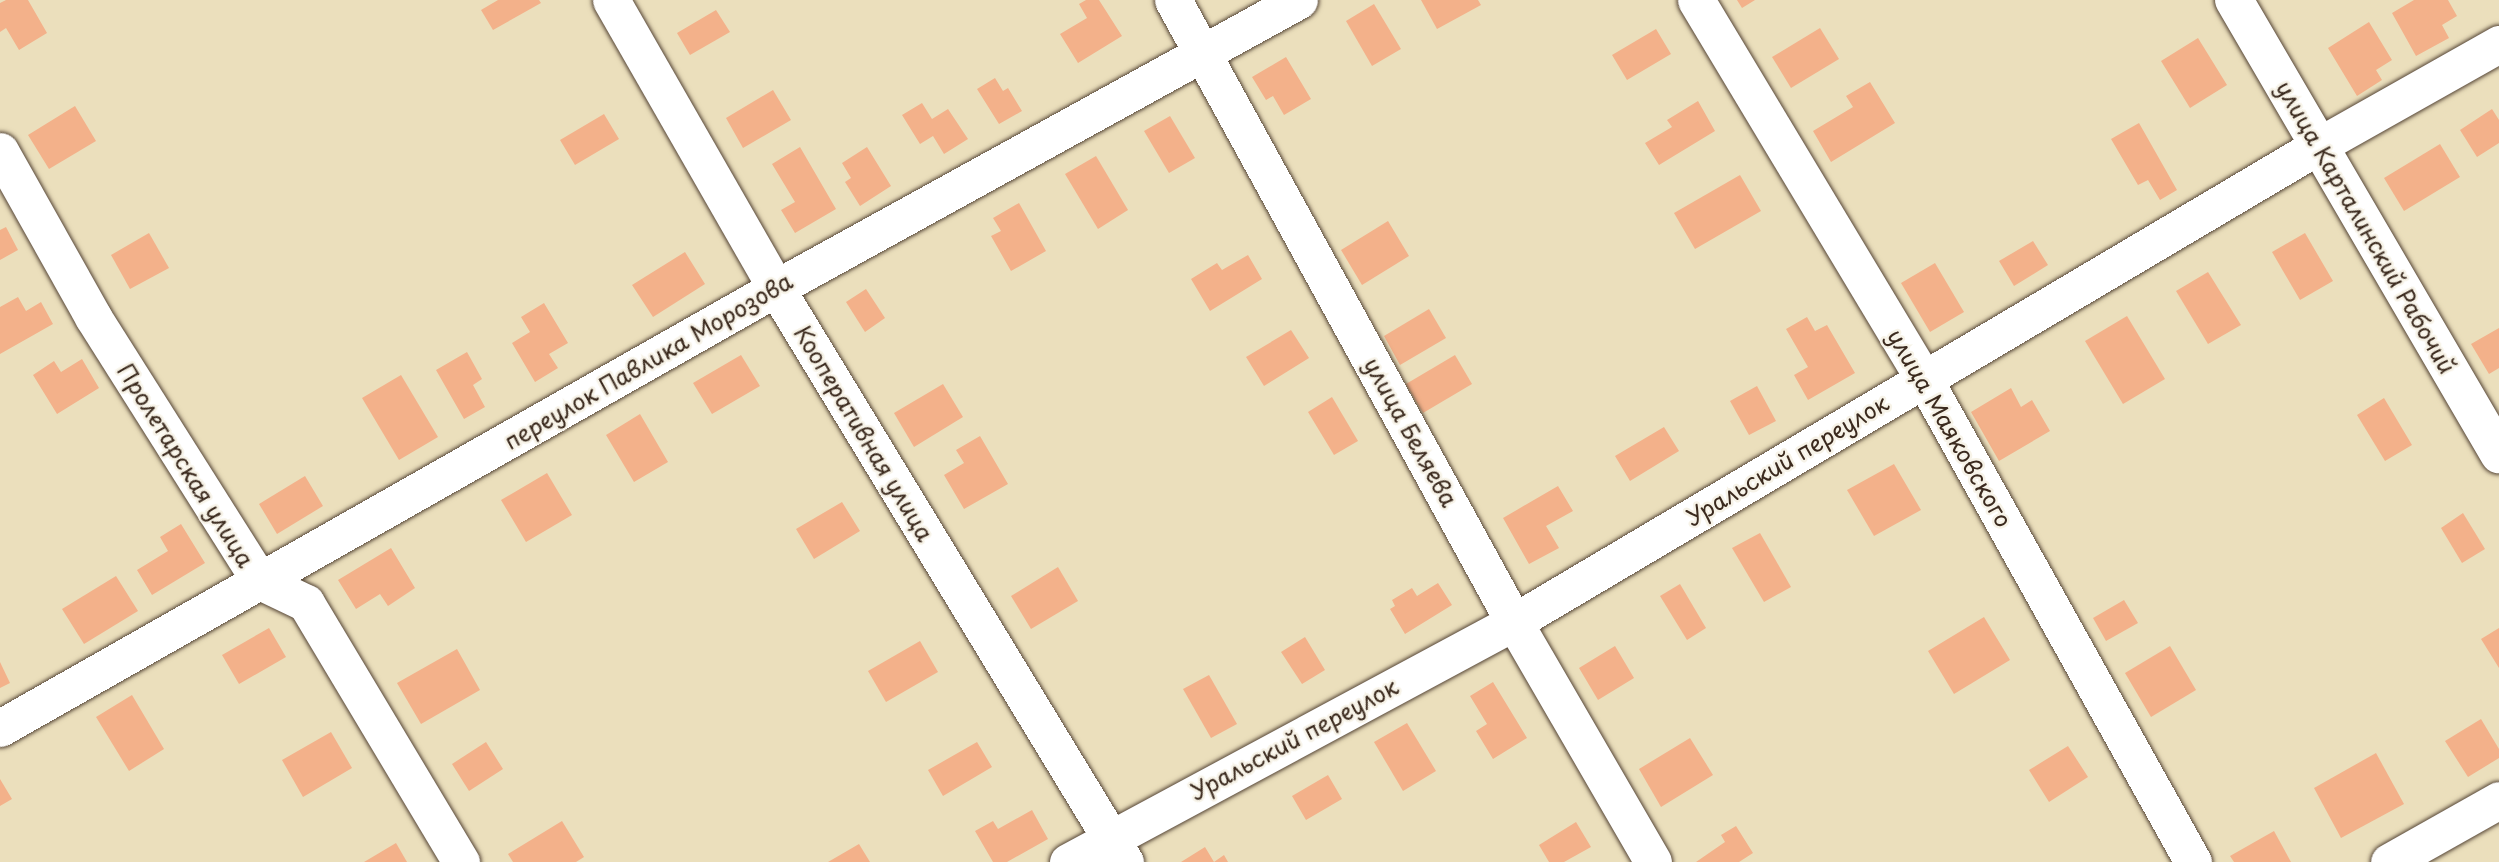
<!DOCTYPE html>
<meta charset="utf-8">
<style>
body{margin:0}
#map{position:relative;width:2499px;height:862px;overflow:hidden;background:#ebdfbc;font-family:"Playpen Sans",sans-serif}
div>[style]{position:absolute}
.building>*{inset:0;background:#f3b18a}
.roads{filter:drop-shadow(0 0 2px #554536) drop-shadow(0 0 2px #554536)}
.street>*{height:37px;margin:-18.5px;padding:0 18.5px;transform-origin:18.5px;border-radius:18.5px;background:#fff}
.secondary>*{height:38px;margin:-19px;padding:0 19px;transform-origin:19px;border-radius:19px;background:#fff}
span{translate:-50% -50%;white-space:nowrap;text-align:center;line-height:1.15;-webkit-text-stroke:5px #f7f3e8;paint-order:stroke}
.street-label{font-size:23px;color:#3b2a1e}
</style>
<div id="map">
<div class="building">
<i style="clip-path:polygon(6px 0,28px 0,47px 33px,19px 50px,6px 28px,0 32px,0 3px)"></i>
<i style="clip-path:polygon(498px 0,539px 0,541px 3px,493px 30px,481px 10px)"></i>
<i style="clip-path:polygon(1086px 0,1099px 0,1122px 36px,1078px 63px,1060px 34px,1087px 18px,1079px 4px)"></i>
<i style="clip-path:polygon(1421px 0,1478px 0,1481px 5px,1437px 29px)"></i>
<i style="clip-path:polygon(1737px 0,1755px 0,1742px 8px)"></i>
<i style="clip-path:polygon(2414px 0,2448px 0,2457px 16px,2442px 25px,2449px 38px,2416px 56px,2392px 13px)"></i>
<i style="clip-path:polygon(1374px 4px,1401px 49px,1372px 66px,1346px 21px)"></i>
<i style="clip-path:polygon(716px 10px,730px 32px,690px 55px,677px 33px)"></i>
<i style="clip-path:polygon(2369px 22px,2392px 60px,2376px 70px,2382px 80px,2357px 96px,2328px 48px)"></i>
<i style="clip-path:polygon(1820px 28px,1839px 59px,1791px 88px,1772px 57px)"></i>
<i style="clip-path:polygon(1656px 29px,1671px 54px,1627px 80px,1612px 55px)"></i>
<i style="clip-path:polygon(2198px 38px,2227px 85px,2190px 108px,2161px 61px)"></i>
<i style="clip-path:polygon(1286px 57px,1311px 99px,1284px 115px,1273px 96px,1266px 100px,1252px 77px)"></i>
<i style="clip-path:polygon(995px 78px,1003px 91px,1008px 88px,1022px 111px,999px 124px,977px 89px)"></i>
<i style="clip-path:polygon(1870px 82px,1895px 123px,1831px 162px,1813px 131px,1853px 107px,1846px 96px)"></i>
<i style="clip-path:polygon(773px 90px,791px 120px,743px 148px,726px 118px)"></i>
<i style="clip-path:polygon(1698px 101px,1715px 131px,1659px 165px,1645px 143px,1672px 127px,1667px 120px)"></i>
<i style="clip-path:polygon(922px 103px,932px 119px,948px 109px,968px 139px,944px 154px,933px 136px,920px 144px,902px 115px)"></i>
<i style="clip-path:polygon(75px 106px,96px 141px,49px 169px,28px 135px)"></i>
<i style="clip-path:polygon(2492px 109px,2499px 120px,2499px 143px,2477px 157px,2460px 130px)"></i>
<i style="clip-path:polygon(604px 114px,619px 139px,575px 165px,560px 140px)"></i>
<i style="clip-path:polygon(1170px 116px,1195px 158px,1169px 173px,1144px 131px)"></i>
<i style="clip-path:polygon(2139px 123px,2177px 190px,2160px 200px,2148px 180px,2138px 185px,2111px 139px)"></i>
<i style="clip-path:polygon(2440px 144px,2460px 177px,2404px 211px,2384px 178px)"></i>
<i style="clip-path:polygon(800px 147px,836px 209px,795px 233px,781px 210px,795px 202px,772px 164px)"></i>
<i style="clip-path:polygon(867px 147px,891px 186px,860px 206px,845px 182px,851px 178px,842px 163px)"></i>
<i style="clip-path:polygon(1096px 156px,1128px 210px,1098px 229px,1065px 174px)"></i>
<i style="clip-path:polygon(1740px 175px,1761px 211px,1695px 249px,1674px 213px)"></i>
<i style="clip-path:polygon(1019px 203px,1046px 251px,1011px 271px,991px 236px,1001px 231px,993px 218px)"></i>
<i style="clip-path:polygon(1388px 221px,1409px 256px,1362px 285px,1341px 250px)"></i>
<i style="clip-path:polygon(6px 227px,18px 250px,0 260px,0 230px)"></i>
<i style="clip-path:polygon(149px 233px,169px 268px,130px 289px,111px 255px)"></i>
<i style="clip-path:polygon(2305px 233px,2333px 281px,2300px 300px,2272px 252px)"></i>
<i style="clip-path:polygon(2033px 241px,2048px 265px,2014px 286px,1999px 261px)"></i>
<i style="clip-path:polygon(685px 252px,705px 284px,653px 317px,632px 285px)"></i>
<i style="clip-path:polygon(1248px 255px,1262px 279px,1210px 311px,1191px 279px,1217px 263px,1222px 270px)"></i>
<i style="clip-path:polygon(1935px 263px,1964px 312px,1930px 332px,1901px 283px)"></i>
<i style="clip-path:polygon(2208px 272px,2241px 325px,2208px 344px,2176px 291px)"></i>
<i style="clip-path:polygon(866px 289px,885px 318px,865px 332px,846px 302px)"></i>
<i style="clip-path:polygon(18px 297px,26px 311px,41px 302px,53px 324px,0 354px,0 307px)"></i>
<i style="clip-path:polygon(544px 303px,568px 343px,549px 354px,558px 368px,535px 382px,512px 343px,530px 332px,521px 317px)"></i>
<i style="clip-path:polygon(1429px 309px,1446px 338px,1400px 365px,1384px 336px)"></i>
<i style="clip-path:polygon(2127px 316px,2165px 379px,2123px 404px,2085px 341px)"></i>
<i style="clip-path:polygon(1807px 317px,1815px 331px,1827px 325px,1855px 373px,1808px 400px,1794px 375px,1808px 367px,1786px 329px)"></i>
<i style="clip-path:polygon(2499px 328px,2499px 368px,2489px 374px,2471px 344px)"></i>
<i style="clip-path:polygon(1291px 330px,1309px 358px,1264px 386px,1246px 357px)"></i>
<i style="clip-path:polygon(467px 352px,482px 379px,473px 385px,485px 407px,464px 419px,436px 370px)"></i>
<i style="clip-path:polygon(741px 355px,760px 386px,712px 414px,693px 383px)"></i>
<i style="clip-path:polygon(1455px 355px,1472px 384px,1423px 413px,1406px 384px)"></i>
<i style="clip-path:polygon(82px 359px,99px 388px,57px 414px,33px 375px,54px 361px,61px 372px)"></i>
<i style="clip-path:polygon(401px 375px,438px 437px,399px 460px,362px 398px)"></i>
<i style="clip-path:polygon(943px 384px,963px 417px,914px 447px,894px 413px)"></i>
<i style="clip-path:polygon(1757px 386px,1776px 421px,1749px 435px,1730px 401px)"></i>
<i style="clip-path:polygon(2011px 388px,2021px 407px,2032px 400px,2050px 431px,1999px 461px,1971px 412px)"></i>
<i style="clip-path:polygon(1332px 397px,1358px 441px,1334px 455px,1308px 412px)"></i>
<i style="clip-path:polygon(2384px 398px,2412px 445px,2385px 461px,2357px 415px)"></i>
<i style="clip-path:polygon(640px 414px,668px 462px,634px 482px,606px 435px)"></i>
<i style="clip-path:polygon(1664px 427px,1679px 451px,1630px 481px,1615px 456px)"></i>
<i style="clip-path:polygon(980px 436px,1008px 484px,964px 509px,944px 475px,964px 463px,956px 450px)"></i>
<i style="clip-path:polygon(1894px 464px,1921px 510px,1874px 536px,1847px 490px)"></i>
<i style="clip-path:polygon(547px 473px,572px 515px,526px 542px,501px 500px)"></i>
<i style="clip-path:polygon(305px 476px,323px 506px,277px 534px,259px 504px)"></i>
<i style="clip-path:polygon(1558px 486px,1573px 511px,1546px 526px,1559px 548px,1529px 564px,1503px 518px)"></i>
<i style="clip-path:polygon(842px 502px,860px 531px,814px 559px,796px 529px)"></i>
<i style="clip-path:polygon(2463px 513px,2485px 549px,2462px 563px,2441px 528px)"></i>
<i style="clip-path:polygon(181px 524px,205px 563px,152px 595px,137px 570px,168px 551px,160px 537px)"></i>
<i style="clip-path:polygon(1760px 533px,1791px 587px,1764px 602px,1732px 548px)"></i>
<i style="clip-path:polygon(391px 548px,415px 588px,388px 606px,380px 594px,356px 609px,338px 580px)"></i>
<i style="clip-path:polygon(1058px 567px,1078px 601px,1031px 629px,1011px 596px)"></i>
<i style="clip-path:polygon(116px 576px,138px 611px,84px 644px,62px 609px)"></i>
<i style="clip-path:polygon(1438px 583px,1452px 605px,1405px 634px,1390px 609px,1395px 606px,1392px 600px,1412px 588px,1417px 596px)"></i>
<i style="clip-path:polygon(1680px 584px,1706px 628px,1687px 640px,1660px 596px)"></i>
<i style="clip-path:polygon(2124px 600px,2138px 623px,2106px 641px,2093px 618px)"></i>
<i style="clip-path:polygon(1984px 617px,2010px 660px,1954px 694px,1928px 651px)"></i>
<i style="clip-path:polygon(269px 628px,286px 657px,239px 684px,222px 655px)"></i>
<i style="clip-path:polygon(2499px 628px,2499px 668px,2481px 639px)"></i>
<i style="clip-path:polygon(1305px 637px,1325px 670px,1302px 684px,1281px 652px)"></i>
<i style="clip-path:polygon(920px 641px,938px 672px,886px 702px,868px 671px)"></i>
<i style="clip-path:polygon(1615px 646px,1634px 678px,1598px 700px,1579px 668px)"></i>
<i style="clip-path:polygon(2170px 646px,2196px 690px,2151px 717px,2125px 673px)"></i>
<i style="clip-path:polygon(457px 649px,480px 690px,421px 724px,397px 683px)"></i>
<i style="clip-path:polygon(0 662px,10px 683px,0 688px)"></i>
<i style="clip-path:polygon(1209px 675px,1237px 724px,1211px 738px,1183px 689px)"></i>
<i style="clip-path:polygon(1493px 682px,1527px 738px,1493px 759px,1476px 731px,1487px 724px,1470px 696px)"></i>
<i style="clip-path:polygon(132px 695px,164px 749px,129px 771px,96px 717px)"></i>
<i style="clip-path:polygon(2481px 719px,2499px 749px,2499px 758px,2468px 777px,2445px 741px)"></i>
<i style="clip-path:polygon(1407px 723px,1436px 771px,1403px 791px,1374px 742px)"></i>
<i style="clip-path:polygon(331px 732px,352px 768px,303px 797px,282px 760px)"></i>
<i style="clip-path:polygon(1690px 738px,1713px 775px,1661px 807px,1639px 769px)"></i>
<i style="clip-path:polygon(486px 742px,503px 769px,469px 791px,452px 764px)"></i>
<i style="clip-path:polygon(977px 742px,992px 767px,943px 796px,928px 770px)"></i>
<i style="clip-path:polygon(2068px 746px,2088px 777px,2049px 802px,2029px 770px)"></i>
<i style="clip-path:polygon(2376px 753px,2404px 804px,2341px 838px,2314px 788px)"></i>
<i style="clip-path:polygon(1328px 775px,1342px 799px,1306px 820px,1292px 796px)"></i>
<i style="clip-path:polygon(0 779px,12px 799px,0 806px)"></i>
<i style="clip-path:polygon(1032px 810px,1048px 839px,1007px 862px,993px 862px,975px 831px,993px 821px,998px 829px)"></i>
<i style="clip-path:polygon(562px 821px,584px 857px,576px 862px,513px 862px,508px 854px)"></i>
<i style="clip-path:polygon(1576px 822px,1591px 847px,1564px 862px,1549px 862px,1539px 845px)"></i>
<i style="clip-path:polygon(1736px 826px,1753px 853px,1739px 862px,1696px 862px,1725px 842px,1721px 835px)"></i>
<i style="clip-path:polygon(2274px 831px,2291px 862px,2234px 862px,2230px 856px)"></i>
<i style="clip-path:polygon(396px 843px,407px 862px,364px 862px)"></i>
<i style="clip-path:polygon(859px 844px,870px 862px,828px 862px)"></i>
<i style="clip-path:polygon(1205px 847px,1214px 862px,1224px 855px,1228px 862px,1181px 862px)"></i>
</div>
<div class="roads">
<div class="street">
<i style="left:611px;top:0;width:332px;rotate:60.2deg"></i>
<i style="left:776px;top:288px;width:672px;rotate:58.7deg"></i>
<i style="left:1173px;top:0;width:709px;rotate:61.27deg"></i>
<i style="left:1514px;top:622px;width:277px;rotate:59.9deg"></i>
<i style="left:1696px;top:0;width:442px;rotate:59deg"></i>
<i style="left:1924px;top:379px;width:553px;rotate:60.88deg"></i>
<i style="left:0;top:151px;width:190px;rotate:60.7deg"></i>
<i style="left:93px;top:317px;width:312px;rotate:57.7deg"></i>
<i style="left:260px;top:581px;width:51px;rotate:25.6deg"></i>
<i style="left:306px;top:603px;width:302px;rotate:59.1deg"></i>
<i style="left:0;top:728px;width:892px;rotate:-29.55deg"></i>
<i style="left:776px;top:288px;width:597px;rotate:-28.84deg"></i>
<i style="left:1068px;top:862px;width:506px;rotate:-28.29deg"></i>
<i style="left:1514px;top:622px;width:934px;rotate:-30.63deg"></i>
<i style="left:2318px;top:146px;width:208px;rotate:-29.4deg"></i>
<i style="left:2389px;top:862px;width:126px;rotate:-29.4deg"></i>
</div>
<div class="secondary">
<i style="left:2234px;top:0;width:526px;rotate:59.73deg"></i>
</div>
</div>
<div class="street-label">
<span style="left:2366px;top:227px;rotate:60deg">улица Карталинский Рабочий</span>
<span style="left:648px;top:361px;rotate:-30deg">переулок Павлика Морозова</span>
<span style="left:1950px;top:428px;rotate:60deg">улица Маяковского</span>
<span style="left:1411px;top:432px;rotate:61deg">улица Беляева</span>
<span style="left:864px;top:433px;rotate:59deg">Кооперативная улица</span>
<span style="left:1787px;top:460px;rotate:-31deg">Уральский переулок</span>
<span style="left:186px;top:465px;rotate:58deg">Пролетарская улица</span>
<span style="left:1294px;top:739px;rotate:-28deg">Уральский переулок</span>
</div>
</div>
